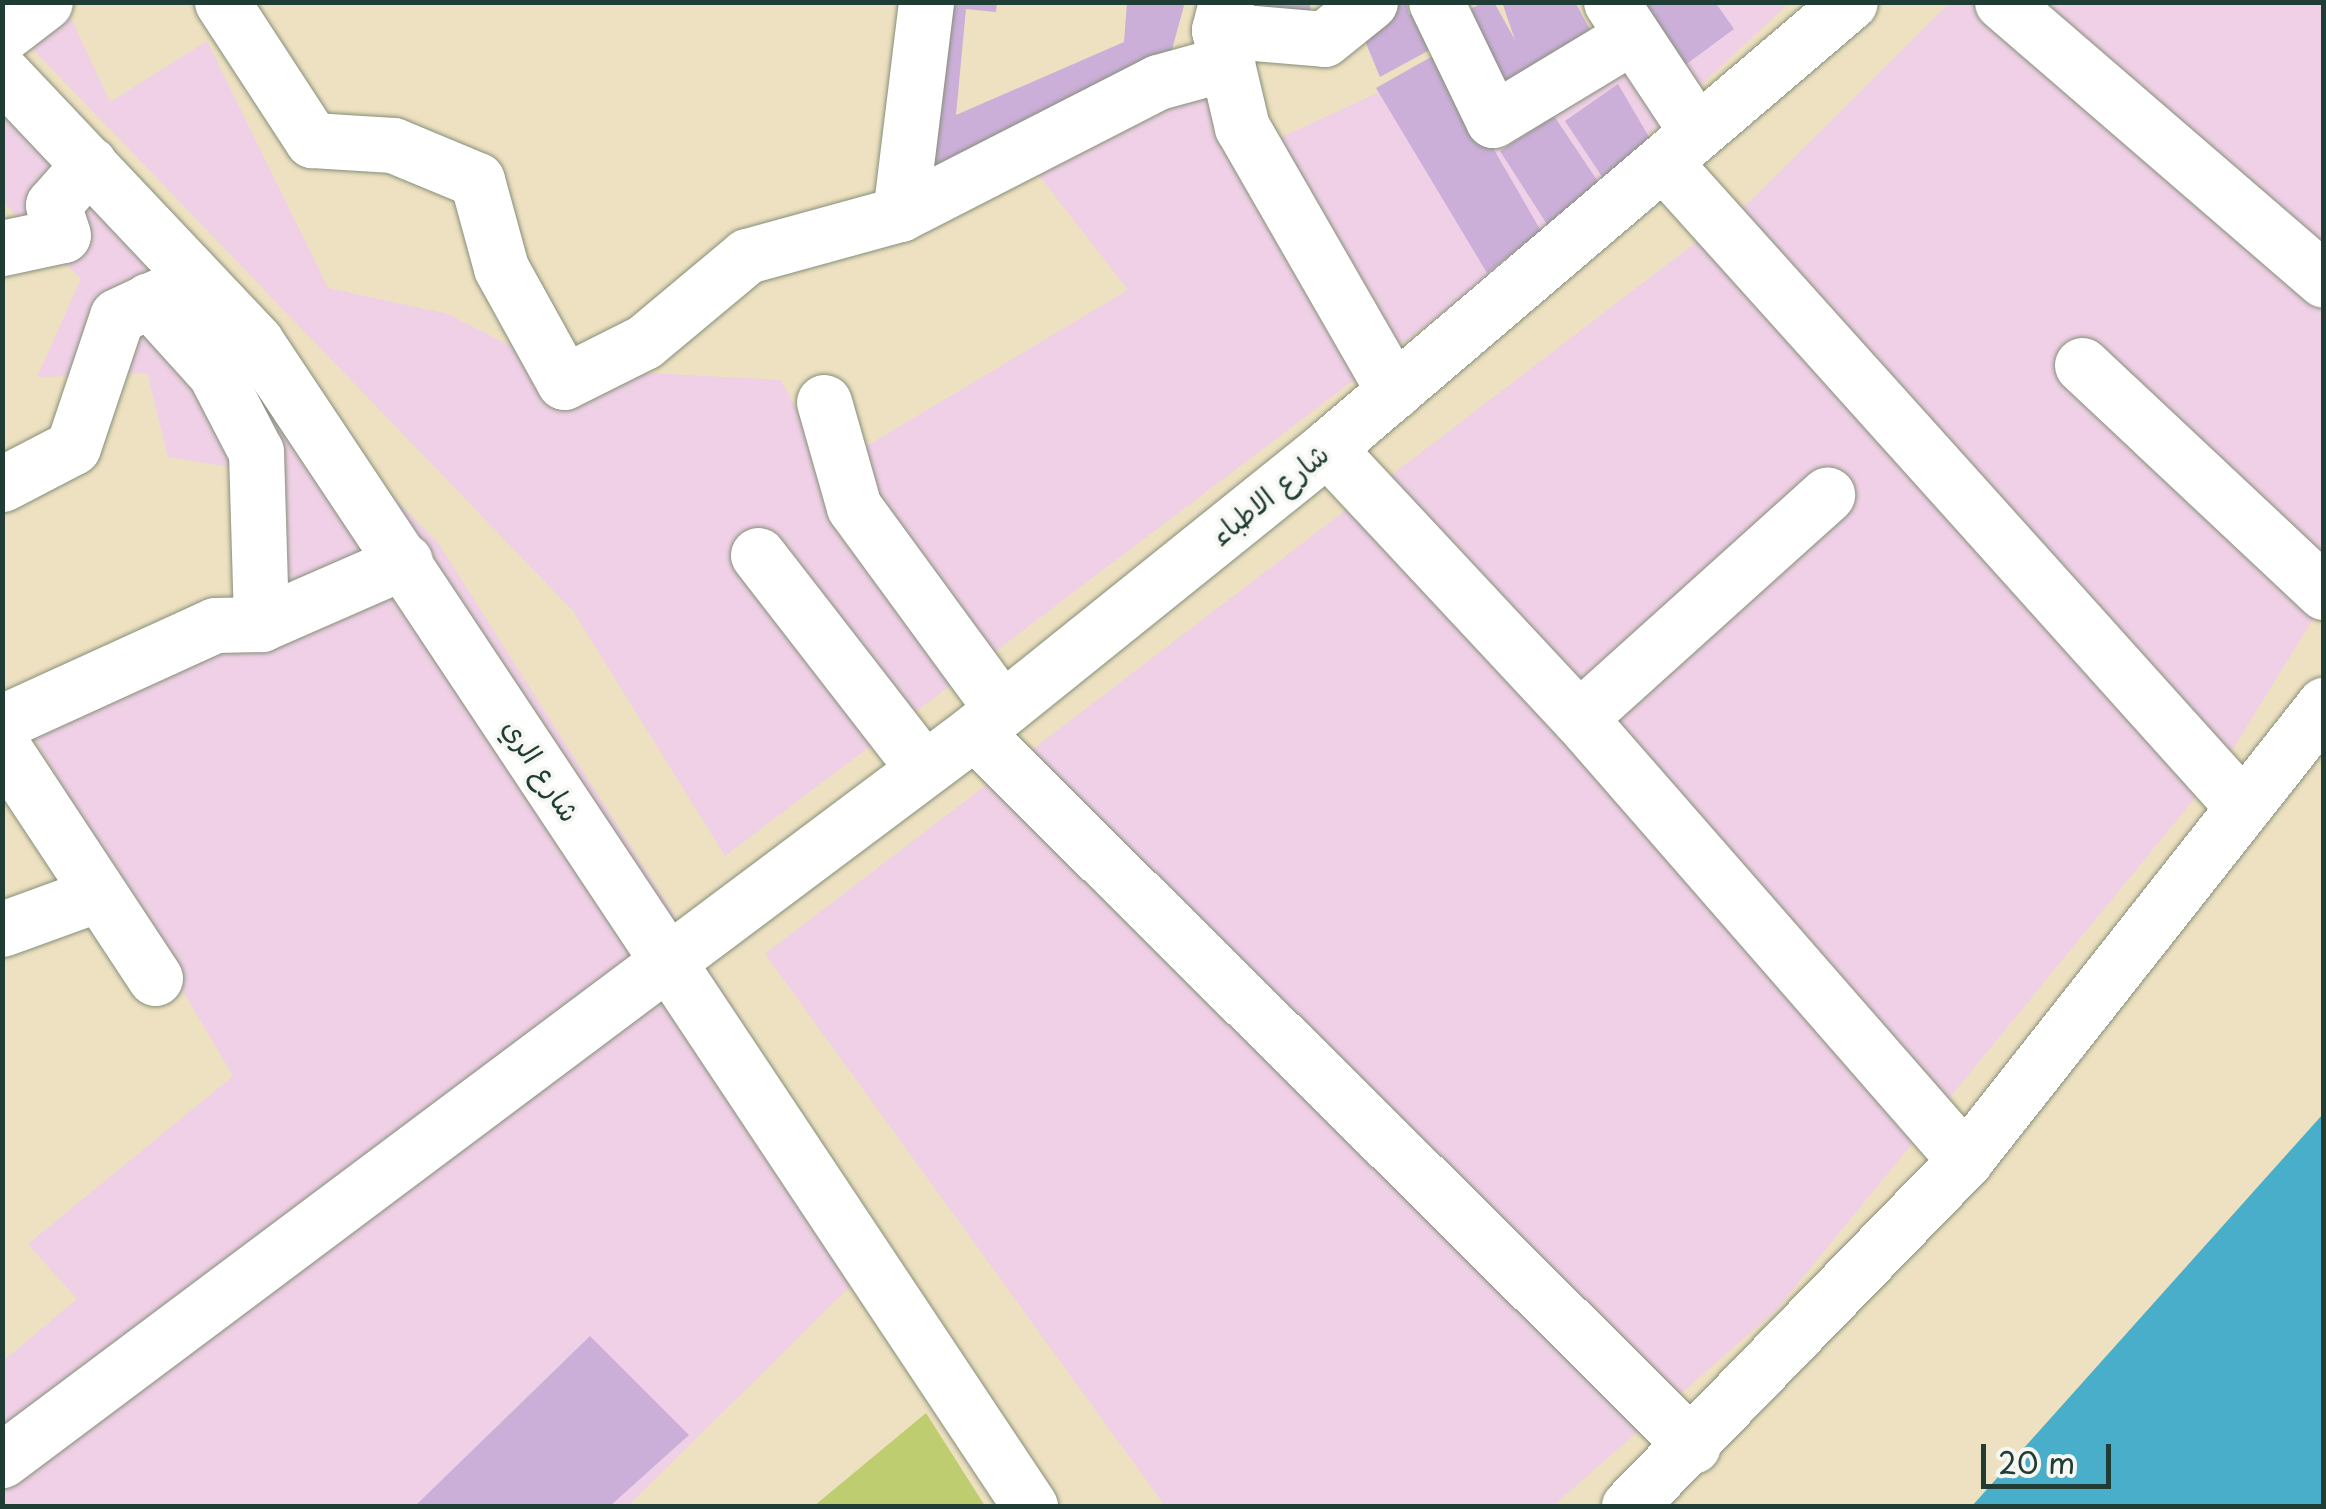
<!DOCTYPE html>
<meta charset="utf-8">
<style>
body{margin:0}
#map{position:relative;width:2326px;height:1509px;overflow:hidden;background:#ede1c1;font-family:"Playpen Sans","Playpen Sans Arabic",sans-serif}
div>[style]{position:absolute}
.built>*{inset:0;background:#efd0e6}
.green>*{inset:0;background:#becd6f}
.water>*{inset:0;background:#49aec9}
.building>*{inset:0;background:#cbafd9}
.roads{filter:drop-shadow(0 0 2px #868f7a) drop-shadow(0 0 2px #868f7a)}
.minor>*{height:55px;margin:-27.5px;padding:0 27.5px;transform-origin:27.5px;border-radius:27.5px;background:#fff}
span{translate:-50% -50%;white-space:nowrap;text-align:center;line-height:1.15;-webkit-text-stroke:8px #f6f6f2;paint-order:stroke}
.street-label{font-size:28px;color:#1f3d34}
.frame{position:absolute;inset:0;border:5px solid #1f3d34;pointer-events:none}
.scale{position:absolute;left:1981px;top:1444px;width:130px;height:45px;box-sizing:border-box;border:5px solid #1f3d34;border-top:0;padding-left:12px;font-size:30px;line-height:35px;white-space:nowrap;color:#1f3d34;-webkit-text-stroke:8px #f6f6f2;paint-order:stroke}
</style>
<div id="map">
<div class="built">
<i style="clip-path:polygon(64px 3px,110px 102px,207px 41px,328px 288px,448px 314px,554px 368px,781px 380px,828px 469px,1128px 290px,1009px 137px,1202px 62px,1253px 150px,1473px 49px,1612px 43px,1596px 3px,1789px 3px,1519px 255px,725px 856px,573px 611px,3px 18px)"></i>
<i style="clip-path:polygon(1949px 3px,2323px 3px,2323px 603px,2226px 760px,1776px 1310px,1553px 1506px,1165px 1506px,765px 954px,1750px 201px)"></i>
<i style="clip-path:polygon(2px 92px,438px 543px,887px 1250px,628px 1506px,3px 1506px,3px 1361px,77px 1299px,28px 1244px,233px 1076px,21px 716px,273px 611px,260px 472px,168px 457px,147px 373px,37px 377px,81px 279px,3px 202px)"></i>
</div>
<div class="green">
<i style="clip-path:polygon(926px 1413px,985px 1506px,814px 1506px)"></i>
</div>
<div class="water">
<i style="clip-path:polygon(2323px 1114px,2323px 1506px,1972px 1506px)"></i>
</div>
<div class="building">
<i style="clip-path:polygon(934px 2px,997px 2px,996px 12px,966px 9px,956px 115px,1124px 42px,1127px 2px,1185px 2px,1168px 64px,913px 188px)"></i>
<i style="clip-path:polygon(1245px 2px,1310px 2px,1311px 29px)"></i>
<i style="clip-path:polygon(1381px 2px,1406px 2px,1409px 15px,1430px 2px,1446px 41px,1380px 77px,1355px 17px)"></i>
<i style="clip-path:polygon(1483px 2px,1494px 2px,1515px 40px,1502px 2px,1575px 2px,1597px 42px,1488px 104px,1445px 24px)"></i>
<i style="clip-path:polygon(1629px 2px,1715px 2px,1734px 29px,1673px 74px)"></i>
<i style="clip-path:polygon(1438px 53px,1541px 231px,1487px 273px,1376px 88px)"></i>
<i style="clip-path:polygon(1618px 84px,1652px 142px,1609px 187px,1565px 121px)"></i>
<i style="clip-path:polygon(1554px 116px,1603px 189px,1550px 229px,1500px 151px)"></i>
<i style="clip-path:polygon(590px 1336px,689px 1435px,610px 1506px,415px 1506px)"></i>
</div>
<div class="roads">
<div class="minor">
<i style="left:222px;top:2px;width:165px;rotate:56.9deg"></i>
<i style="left:312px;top:140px;width:81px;rotate:3.5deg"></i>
<i style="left:393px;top:145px;width:91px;rotate:22.6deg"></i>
<i style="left:477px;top:180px;width:91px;rotate:74.7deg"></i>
<i style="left:501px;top:268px;width:130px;rotate:61.1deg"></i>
<i style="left:564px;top:382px;width:89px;rotate:-26.6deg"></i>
<i style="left:644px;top:342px;width:134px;rotate:-39.9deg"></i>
<i style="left:747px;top:256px;width:159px;rotate:-15.4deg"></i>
<i style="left:900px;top:214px;width:290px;rotate:-27.1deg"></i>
<i style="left:1158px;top:82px;width:72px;rotate:-15.4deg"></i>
<i style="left:1226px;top:2px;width:29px;rotate:104deg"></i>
<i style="left:1219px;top:30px;width:100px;rotate:76.7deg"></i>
<i style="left:1242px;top:127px;width:305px;rotate:60.1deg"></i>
<i style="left:1436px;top:2px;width:131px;rotate:64.2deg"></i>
<i style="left:1493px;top:120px;width:162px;rotate:-31.1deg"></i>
<i style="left:1611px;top:2px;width:156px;rotate:56.5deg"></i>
<i style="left:2002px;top:2px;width:425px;rotate:40.8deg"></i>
<i style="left:1219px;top:30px;width:105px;rotate:4.9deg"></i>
<i style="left:1324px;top:39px;width:59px;rotate:-38.8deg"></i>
<i style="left:2px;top:35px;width:54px;rotate:-37.5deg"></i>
<i style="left:2px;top:73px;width:370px;rotate:46.6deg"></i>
<i style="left:256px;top:342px;width:1398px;rotate:56.38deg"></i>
<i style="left:1663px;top:162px;width:867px;rotate:48.04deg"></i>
<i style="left:900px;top:214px;width:214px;rotate:-83deg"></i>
<i style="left:2px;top:248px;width:62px;rotate:-12deg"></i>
<i style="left:63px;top:235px;width:32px;rotate:-108deg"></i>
<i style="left:53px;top:205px;width:55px;rotate:-48.7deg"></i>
<i style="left:149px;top:300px;width:98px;rotate:47.9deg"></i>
<i style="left:215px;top:373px;width:89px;rotate:62.6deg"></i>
<i style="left:256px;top:452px;width:172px;rotate:88.3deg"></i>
<i style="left:2082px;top:365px;width:332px;rotate:43.2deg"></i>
<i style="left:824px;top:402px;width:109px;rotate:74.1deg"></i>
<i style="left:854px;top:507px;width:250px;rotate:53.8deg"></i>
<i style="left:1327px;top:448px;width:369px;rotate:47deg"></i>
<i style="left:1579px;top:718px;width:587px;rotate:48.87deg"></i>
<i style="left:2px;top:484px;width:80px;rotate:-27.5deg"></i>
<i style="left:73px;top:447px;width:138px;rotate:-71.4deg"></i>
<i style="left:117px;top:316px;width:68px;rotate:-25.1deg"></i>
<i style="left:758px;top:555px;width:269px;rotate:52.2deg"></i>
<i style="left:1579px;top:718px;width:334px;rotate:-42deg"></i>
<i style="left:2px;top:722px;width:234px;rotate:-24.5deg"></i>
<i style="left:215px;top:625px;width:46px;rotate:-1.2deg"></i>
<i style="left:261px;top:624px;width:157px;rotate:-23.6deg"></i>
<i style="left:974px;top:732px;width:1013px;rotate:44.8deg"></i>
<i style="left:2px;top:746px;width:278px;rotate:56.6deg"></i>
<i style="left:2px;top:929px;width:102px;rotate:-20deg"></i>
<i style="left:2px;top:1460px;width:1214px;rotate:-36.83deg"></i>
<i style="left:974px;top:732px;width:453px;rotate:-38.8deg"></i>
<i style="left:1327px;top:448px;width:687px;rotate:-40.46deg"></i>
<i style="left:1629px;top:1506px;width:482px;rotate:-45.8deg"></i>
<i style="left:1965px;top:1160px;width:580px;rotate:-51.73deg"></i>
</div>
</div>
<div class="street-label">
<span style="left:1269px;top:494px;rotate:-39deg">شارع الاطباء</span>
<span style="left:542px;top:770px;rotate:57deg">شارع الري</span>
</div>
<div class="frame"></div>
<div class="scale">20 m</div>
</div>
